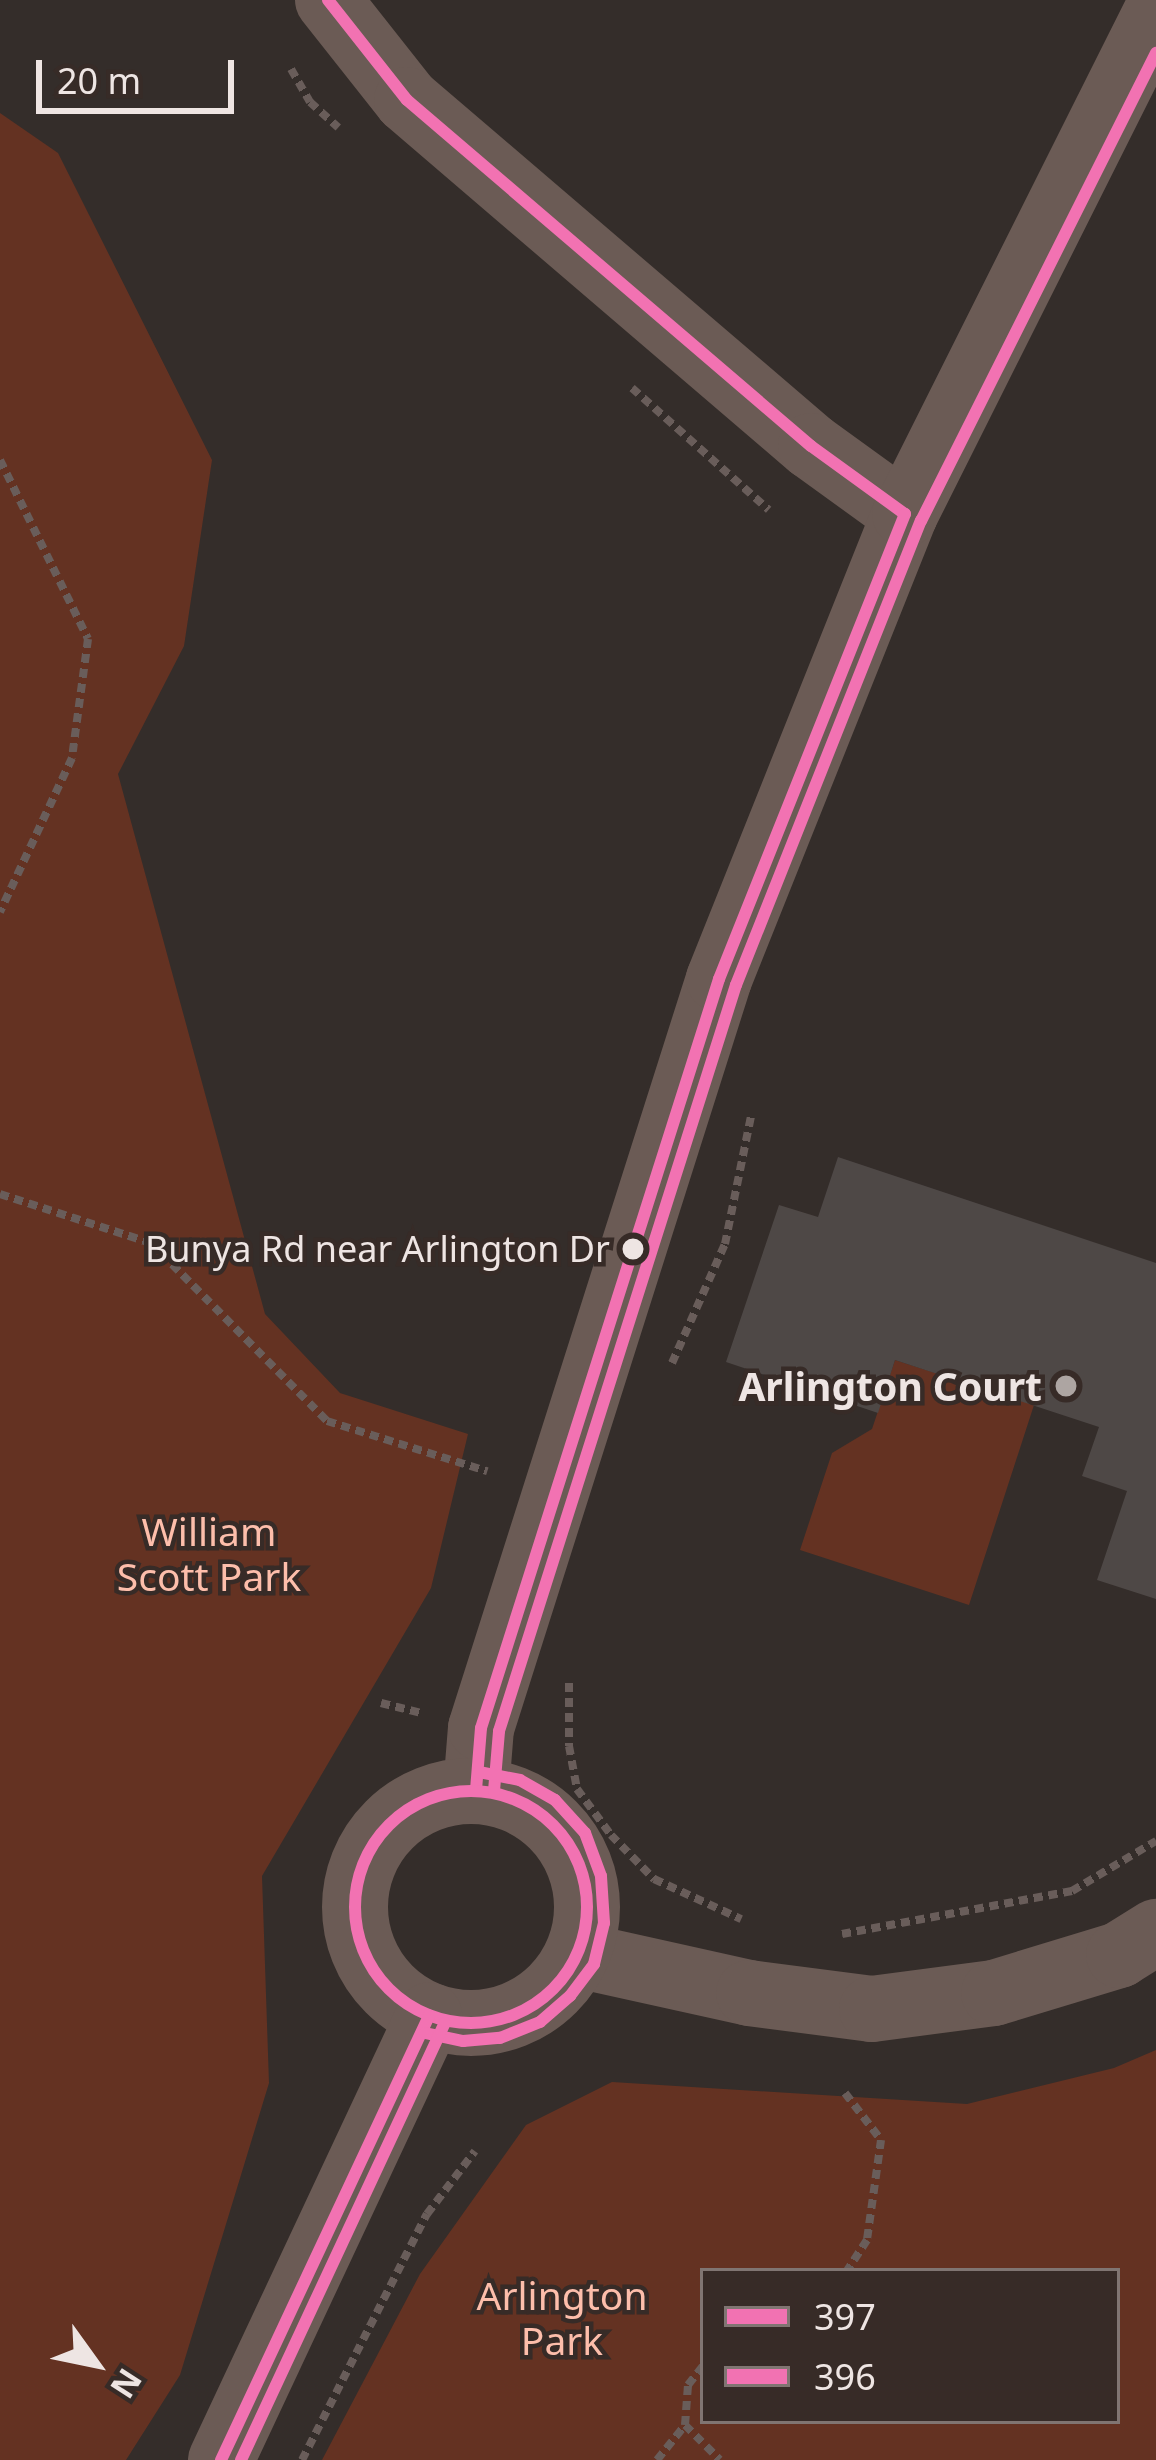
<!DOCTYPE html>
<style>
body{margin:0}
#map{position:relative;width:1156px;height:2460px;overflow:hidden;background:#342d2a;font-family:"Noto Sans",sans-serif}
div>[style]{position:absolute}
.green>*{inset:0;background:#643222}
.building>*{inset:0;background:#4e4846}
.path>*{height:8px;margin-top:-4px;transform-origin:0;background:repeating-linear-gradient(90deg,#695d5a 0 9px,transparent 0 15px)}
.minor>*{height:66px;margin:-33px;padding:0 33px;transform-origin:33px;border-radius:33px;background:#6b5b55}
.tertiary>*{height:66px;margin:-33px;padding:0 33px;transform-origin:33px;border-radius:33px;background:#6b5b55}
.tertiary>.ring{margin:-33px;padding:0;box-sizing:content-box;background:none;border:66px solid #6b5b55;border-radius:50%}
.bus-1>*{height:12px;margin:-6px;padding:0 6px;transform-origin:6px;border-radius:6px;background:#f272b2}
.bus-1>.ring{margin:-6px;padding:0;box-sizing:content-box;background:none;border:12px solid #f272b2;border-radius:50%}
.bus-2>*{height:12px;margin:-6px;padding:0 6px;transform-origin:6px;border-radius:6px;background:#f272b2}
.dots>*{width:33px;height:33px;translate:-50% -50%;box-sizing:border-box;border:6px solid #372b27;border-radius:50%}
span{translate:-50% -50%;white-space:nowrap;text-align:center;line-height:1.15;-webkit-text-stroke:9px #372b27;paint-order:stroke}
.bus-label{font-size:36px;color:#eee5e3}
.right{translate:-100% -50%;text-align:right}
.poi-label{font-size:39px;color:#eee5e3;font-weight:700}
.park-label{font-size:39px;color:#fdbeab}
.legend{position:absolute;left:700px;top:2268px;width:420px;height:156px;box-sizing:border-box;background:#372b27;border:3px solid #807572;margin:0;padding:15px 21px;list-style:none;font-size:36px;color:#eee5e3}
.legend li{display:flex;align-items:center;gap:24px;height:60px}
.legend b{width:60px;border:3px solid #807572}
.north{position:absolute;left:36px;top:2304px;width:120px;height:120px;-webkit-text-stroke:9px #372b27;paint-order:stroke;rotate:123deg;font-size:33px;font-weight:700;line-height:48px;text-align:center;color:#eee5e3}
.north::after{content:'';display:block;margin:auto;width:42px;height:54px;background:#eee5e3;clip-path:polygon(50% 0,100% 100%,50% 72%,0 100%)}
.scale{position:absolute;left:36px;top:60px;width:198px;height:54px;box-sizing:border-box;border:6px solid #eee5e3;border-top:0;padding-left:15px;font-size:36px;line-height:42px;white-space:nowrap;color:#eee5e3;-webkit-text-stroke:9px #372b27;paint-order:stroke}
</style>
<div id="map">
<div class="green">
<i style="clip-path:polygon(0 113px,58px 153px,212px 460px,184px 646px,118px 774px,265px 1314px,340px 1393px,468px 1434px,431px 1588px,262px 1876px,269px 2083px,180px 2375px,126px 2460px,0 2460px)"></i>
<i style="clip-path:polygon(895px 1360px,1034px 1405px,969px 1605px,800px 1550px,832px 1453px,872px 1429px)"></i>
<i style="clip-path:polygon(evenodd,1156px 2050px,1156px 2460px,322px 2460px,420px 2274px,526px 2125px,612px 2082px,967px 2104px,1114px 2068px,1156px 2050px,703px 2271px,1117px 2271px,1117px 2421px,703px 2421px,703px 2271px)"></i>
</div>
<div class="building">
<i style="clip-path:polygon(838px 1157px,1156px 1263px,1156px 1599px,1097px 1580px,1127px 1491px,1082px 1476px,1099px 1427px,895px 1360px,878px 1413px,726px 1362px,779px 1205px,818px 1217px)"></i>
</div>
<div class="path">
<i style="left:291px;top:69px;width:38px;rotate:60deg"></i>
<i style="left:310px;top:102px;width:38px;rotate:42deg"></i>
<i style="left:632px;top:388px;width:183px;rotate:41.7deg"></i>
<i style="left:0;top:460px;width:199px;rotate:63.8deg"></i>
<i style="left:88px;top:639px;width:120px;rotate:97.7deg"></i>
<i style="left:72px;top:758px;width:170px;rotate:115.1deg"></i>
<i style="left:0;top:1194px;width:159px;rotate:18deg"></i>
<i style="left:151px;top:1243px;width:250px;rotate:45.3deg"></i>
<i style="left:327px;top:1421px;width:168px;rotate:17.4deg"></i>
<i style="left:672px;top:1363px;width:130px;rotate:-66deg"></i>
<i style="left:725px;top:1244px;width:131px;rotate:-78.5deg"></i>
<i style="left:569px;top:1683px;width:63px;rotate:90deg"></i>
<i style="left:569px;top:1746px;width:44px;rotate:79.5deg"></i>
<i style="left:577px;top:1789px;width:57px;rotate:53.5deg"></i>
<i style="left:611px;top:1835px;width:62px;rotate:45.7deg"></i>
<i style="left:654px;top:1879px;width:96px;rotate:24.7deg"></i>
<i style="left:381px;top:1703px;width:41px;rotate:14deg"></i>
<i style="left:842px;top:1934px;width:234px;rotate:-10.6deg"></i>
<i style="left:1072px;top:1891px;width:98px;rotate:-30.8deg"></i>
<i style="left:845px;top:2093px;width:59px;rotate:52.5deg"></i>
<i style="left:881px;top:2140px;width:101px;rotate:98deg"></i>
<i style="left:867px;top:2240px;width:37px;rotate:123deg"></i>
<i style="left:685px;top:2425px;width:49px;rotate:45deg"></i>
<i style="left:302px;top:2460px;width:276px;rotate:-63.1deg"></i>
<i style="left:427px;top:2214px;width:79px;rotate:-52.7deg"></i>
<i style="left:657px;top:2460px;width:45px;rotate:-51.3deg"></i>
<i style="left:685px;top:2425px;width:40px;rotate:-85.7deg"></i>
<i style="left:688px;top:2385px;width:24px;rotate:-52deg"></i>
</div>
<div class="minor">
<i style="left:578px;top:1955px;width:175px;rotate:12.5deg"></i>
<i style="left:749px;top:1993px;width:124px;rotate:7.4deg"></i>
<i style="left:872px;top:2009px;width:123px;rotate:-7.5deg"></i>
<i style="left:994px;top:1993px;width:131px;rotate:-16.9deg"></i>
<i style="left:1119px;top:1955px;width:44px;rotate:-31.9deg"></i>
</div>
<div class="tertiary">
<i style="left:328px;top:0;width:127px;rotate:51.7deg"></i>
<i style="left:407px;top:100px;width:532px;rotate:40.58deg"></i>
<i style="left:811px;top:446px;width:116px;rotate:35.9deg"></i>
<i style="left:476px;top:1790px;width:62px;rotate:-85.4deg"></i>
<i style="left:481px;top:1728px;width:786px;rotate:-72.37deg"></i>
<i style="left:719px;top:979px;width:501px;rotate:-68.2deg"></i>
<i style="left:905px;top:514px;width:560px;rotate:-63.39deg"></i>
<i class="ring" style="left:355px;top:1791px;width:166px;height:166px"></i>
<i style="left:221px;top:2460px;width:491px;rotate:-64.9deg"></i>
</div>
<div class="bus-1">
<i style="left:328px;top:0;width:127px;rotate:51.7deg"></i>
<i style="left:407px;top:100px;width:532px;rotate:40.58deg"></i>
<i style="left:811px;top:446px;width:116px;rotate:35.9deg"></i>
<i style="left:476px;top:1790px;width:62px;rotate:-85.4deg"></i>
<i style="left:481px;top:1728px;width:786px;rotate:-72.37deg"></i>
<i style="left:719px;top:979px;width:501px;rotate:-68.2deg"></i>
<i class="ring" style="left:355px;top:1791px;width:220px;height:220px"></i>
<i style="left:221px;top:2460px;width:491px;rotate:-64.9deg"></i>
</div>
<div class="bus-2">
<i style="left:494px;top:1791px;width:60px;rotate:-85.2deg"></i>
<i style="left:499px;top:1731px;width:783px;rotate:-72.38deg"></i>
<i style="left:736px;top:985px;width:500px;rotate:-68.3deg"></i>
<i style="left:921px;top:521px;width:524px;rotate:-63.34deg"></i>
<i style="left:425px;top:2033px;width:39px;rotate:12deg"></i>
<i style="left:463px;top:2041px;width:37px;rotate:-5deg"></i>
<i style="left:500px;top:2038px;width:43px;rotate:-21.8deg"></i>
<i style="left:540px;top:2022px;width:40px;rotate:-41deg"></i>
<i style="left:570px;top:1996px;width:40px;rotate:-53deg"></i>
<i style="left:594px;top:1964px;width:42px;rotate:-76.3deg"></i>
<i style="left:604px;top:1923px;width:47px;rotate:-93.7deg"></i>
<i style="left:601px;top:1876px;width:46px;rotate:-110.4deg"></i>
<i style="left:585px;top:1833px;width:45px;rotate:-132.3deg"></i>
<i style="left:555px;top:1800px;width:40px;rotate:-150.3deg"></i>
<i style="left:520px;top:1780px;width:42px;rotate:-169deg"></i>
<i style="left:241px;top:2460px;width:482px;rotate:-65deg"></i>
</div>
<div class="dots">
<i style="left:633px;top:1249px;background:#eee5e3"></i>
<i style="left:1066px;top:1386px;background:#ada5a2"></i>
</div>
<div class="bus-label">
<span class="right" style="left:610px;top:1249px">Bunya Rd near Arlington Dr</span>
</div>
<div class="poi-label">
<span class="right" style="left:1042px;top:1386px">Arlington Court</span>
</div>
<div class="park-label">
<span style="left:209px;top:1554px">William<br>Scott Park</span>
<span style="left:562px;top:2318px">Arlington<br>Park</span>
</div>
<ul class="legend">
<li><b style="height:15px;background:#f272b2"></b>397</li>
<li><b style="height:15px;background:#f272b2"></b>396</li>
</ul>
<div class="north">N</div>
<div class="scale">20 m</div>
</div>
